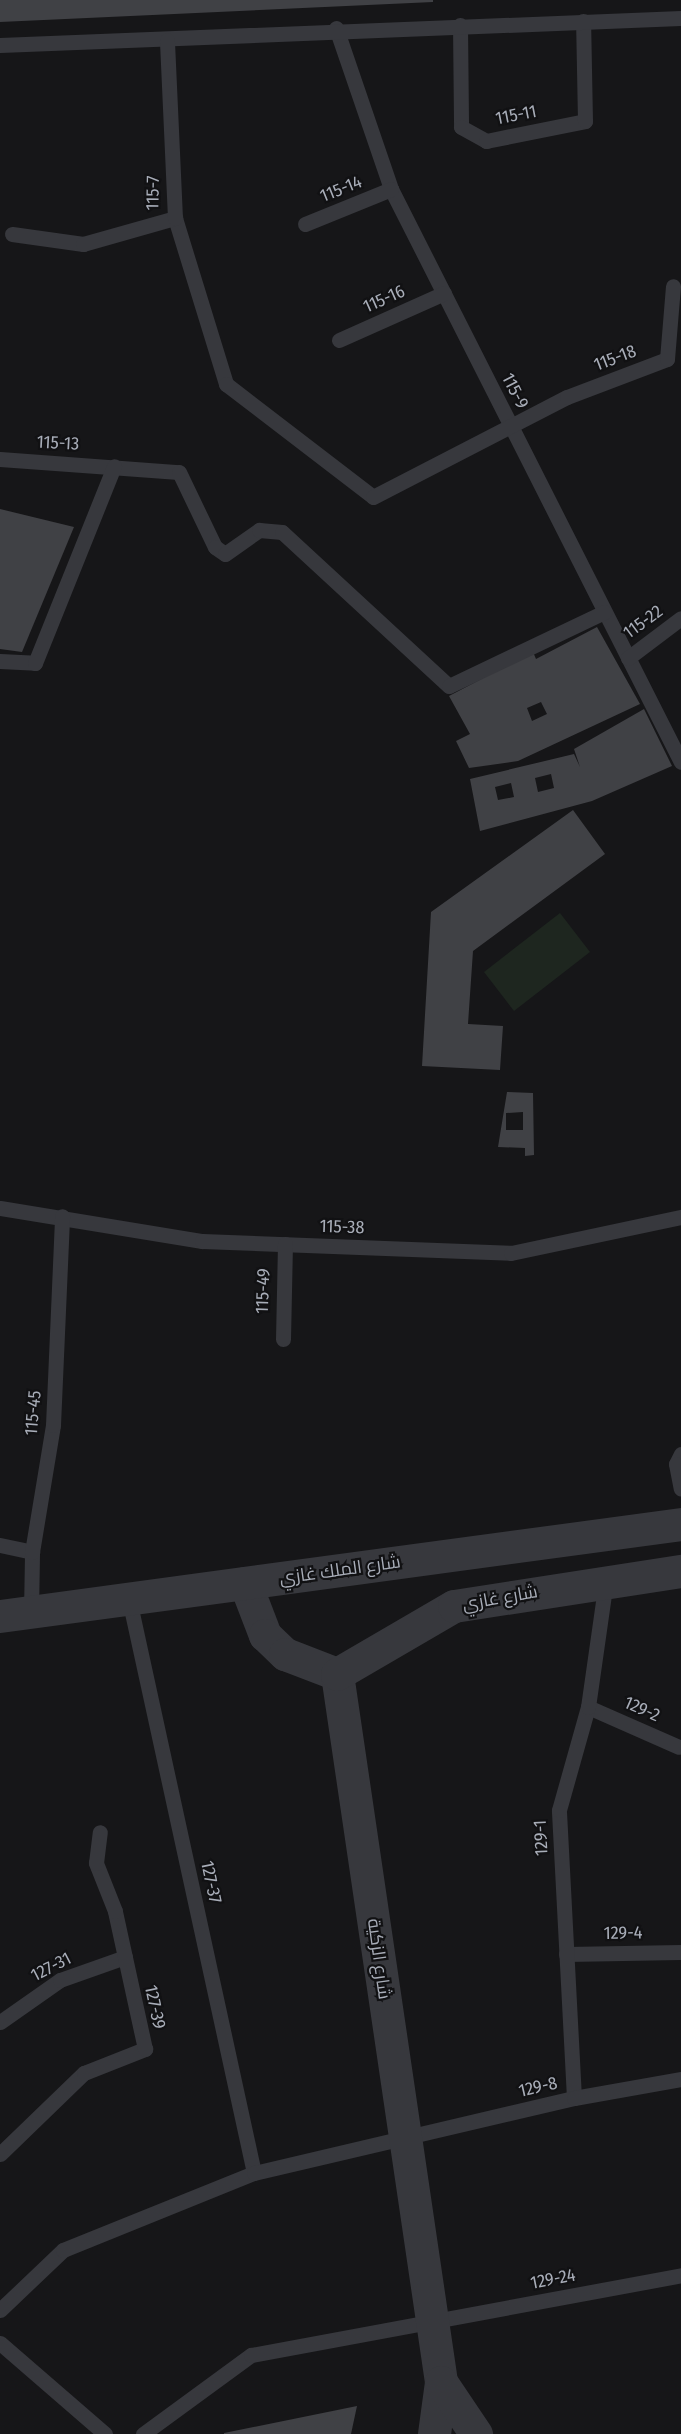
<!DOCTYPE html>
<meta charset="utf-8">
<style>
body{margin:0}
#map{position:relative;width:681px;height:2434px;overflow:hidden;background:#161618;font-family:"Fira Sans Condensed",Cairo,sans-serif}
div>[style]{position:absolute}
.green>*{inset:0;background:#1e261f}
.building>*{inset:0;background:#404145}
.service>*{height:15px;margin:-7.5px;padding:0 7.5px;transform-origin:7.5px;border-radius:7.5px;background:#37383d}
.tertiary>*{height:33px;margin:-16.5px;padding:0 16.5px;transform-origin:16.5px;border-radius:16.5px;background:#37383d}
span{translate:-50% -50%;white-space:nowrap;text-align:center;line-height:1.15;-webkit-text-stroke:4.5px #111113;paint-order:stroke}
.street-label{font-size:18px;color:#a8adb8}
</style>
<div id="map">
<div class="green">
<i style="clip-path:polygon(560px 913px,590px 952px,514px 1011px,484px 972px)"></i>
</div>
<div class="building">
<i style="clip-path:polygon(0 0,433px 0,433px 2px,0 22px)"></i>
<i style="clip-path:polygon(0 509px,74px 527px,22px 652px,0 649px)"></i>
<i style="clip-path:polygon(evenodd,597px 627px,640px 704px,518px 761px,469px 768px,456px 741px,470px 734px,449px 696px,533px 652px,536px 659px,597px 627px,541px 702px,547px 714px,532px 721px,527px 708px,541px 702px)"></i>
<i style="clip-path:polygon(evenodd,644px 709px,672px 766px,592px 801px,480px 831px,470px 779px,574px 754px,580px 767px,574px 749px,644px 709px,551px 774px,554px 788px,538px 792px,535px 778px,551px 774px,644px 709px,511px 783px,514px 797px,498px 800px,495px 787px,511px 783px)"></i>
<i style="clip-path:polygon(573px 810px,605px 854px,473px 951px,468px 1024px,503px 1026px,500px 1070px,422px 1066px,431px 912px)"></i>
<i style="clip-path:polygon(evenodd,507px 1092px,533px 1093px,534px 1155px,525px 1156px,525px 1148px,498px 1147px,507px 1092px,523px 1112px,523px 1130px,506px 1130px,506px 1113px,523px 1112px)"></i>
<i style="clip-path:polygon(357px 2406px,351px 2434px,224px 2434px,224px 2433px)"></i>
</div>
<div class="service">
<i style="left:460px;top:25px;width:102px;rotate:89.4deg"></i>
<i style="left:461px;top:127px;width:29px;rotate:29deg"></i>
<i style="left:486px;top:141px;width:101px;rotate:-11.4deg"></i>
<i style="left:585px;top:121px;width:100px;rotate:-91.1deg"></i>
<i style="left:336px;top:28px;width:170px;rotate:71.1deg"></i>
<i style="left:391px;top:189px;width:642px;rotate:63.16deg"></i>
<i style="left:0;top:45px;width:682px;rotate:-2.27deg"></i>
<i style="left:175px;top:218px;width:174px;rotate:72.9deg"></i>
<i style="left:226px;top:384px;width:185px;rotate:37.5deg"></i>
<i style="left:373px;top:497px;width:218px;rotate:-27.3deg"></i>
<i style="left:567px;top:397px;width:107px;rotate:-20.8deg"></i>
<i style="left:667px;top:359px;width:73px;rotate:-85.3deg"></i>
<i style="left:305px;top:224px;width:93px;rotate:-22.1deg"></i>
<i style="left:12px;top:234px;width:72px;rotate:8deg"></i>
<i style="left:83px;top:244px;width:96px;rotate:-15.8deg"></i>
<i style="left:175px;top:218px;width:178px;rotate:-92.6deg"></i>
<i style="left:339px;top:340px;width:115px;rotate:-24.1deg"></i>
<i style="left:0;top:459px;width:179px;rotate:4.2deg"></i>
<i style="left:179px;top:472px;width:83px;rotate:64.4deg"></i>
<i style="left:215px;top:547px;width:12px;rotate:35deg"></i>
<i style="left:225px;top:554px;width:42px;rotate:-35.2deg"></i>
<i style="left:259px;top:530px;width:23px;rotate:5deg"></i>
<i style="left:282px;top:532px;width:227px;rotate:42.7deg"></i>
<i style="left:449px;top:686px;width:172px;rotate:-25.5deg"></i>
<i style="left:628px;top:658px;width:66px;rotate:-37deg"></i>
<i style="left:0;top:661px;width:35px;rotate:3deg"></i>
<i style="left:35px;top:663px;width:212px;rotate:-68.1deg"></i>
<i style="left:0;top:1208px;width:205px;rotate:9.3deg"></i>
<i style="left:202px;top:1241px;width:309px;rotate:2.2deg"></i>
<i style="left:511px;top:1253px;width:174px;rotate:-12deg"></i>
<i style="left:283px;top:1339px;width:95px;rotate:-88.8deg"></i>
<i style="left:681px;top:1454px;width:11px;rotate:117deg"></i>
<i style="left:676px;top:1464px;width:25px;rotate:79deg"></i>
<i style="left:0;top:1545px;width:33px;rotate:12deg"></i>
<i style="left:129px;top:1599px;width:587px;rotate:77.71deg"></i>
<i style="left:31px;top:1612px;width:60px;rotate:-89deg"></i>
<i style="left:32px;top:1552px;width:129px;rotate:-80.6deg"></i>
<i style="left:53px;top:1425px;width:209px;rotate:-87.5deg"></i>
<i style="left:588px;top:1707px;width:99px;rotate:23.7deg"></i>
<i style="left:566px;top:1954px;width:115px;rotate:-1deg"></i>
<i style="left:0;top:2022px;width:73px;rotate:-35deg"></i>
<i style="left:60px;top:1980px;width:69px;rotate:-19.5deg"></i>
<i style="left:574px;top:2098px;width:288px;rotate:-93deg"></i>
<i style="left:559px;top:1810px;width:107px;rotate:-74.3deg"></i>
<i style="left:588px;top:1707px;width:127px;rotate:-81.9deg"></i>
<i style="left:0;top:2154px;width:117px;rotate:-44deg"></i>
<i style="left:84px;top:2073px;width:66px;rotate:-21.5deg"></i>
<i style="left:145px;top:2049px;width:141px;rotate:-102.3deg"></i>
<i style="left:115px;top:1911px;width:52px;rotate:-111.6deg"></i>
<i style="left:96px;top:1863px;width:31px;rotate:-83deg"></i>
<i style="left:0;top:2310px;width:87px;rotate:-43.6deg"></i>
<i style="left:63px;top:2250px;width:206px;rotate:-22deg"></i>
<i style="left:254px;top:2173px;width:329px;rotate:-13.2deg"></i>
<i style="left:574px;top:2098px;width:109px;rotate:-10.1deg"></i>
<i style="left:0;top:2343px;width:139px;rotate:40.9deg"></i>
<i style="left:143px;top:2434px;width:134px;rotate:-36.2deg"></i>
<i style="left:251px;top:2355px;width:437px;rotate:-10.5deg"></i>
</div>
<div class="tertiary">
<i style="left:245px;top:1583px;width:56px;rotate:69deg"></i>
<i style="left:265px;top:1635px;width:28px;rotate:44deg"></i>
<i style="left:285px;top:1654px;width:56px;rotate:21deg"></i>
<i style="left:0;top:1616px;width:687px;rotate:-7.69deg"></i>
<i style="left:337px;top:1674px;width:716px;rotate:81.64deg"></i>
<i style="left:441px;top:2382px;width:52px;rotate:97.7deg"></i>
<i style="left:337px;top:1674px;width:135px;rotate:-30.2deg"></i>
<i style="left:454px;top:1606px;width:230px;rotate:-8.8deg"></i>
<i style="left:441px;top:2382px;width:63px;rotate:56.1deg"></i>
</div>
<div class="street-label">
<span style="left:516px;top:115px;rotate:-11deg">115-11</span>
<span style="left:341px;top:189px;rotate:-22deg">115-14</span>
<span style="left:153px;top:193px;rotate:-89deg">115-7</span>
<span style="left:384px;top:299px;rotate:-24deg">115-16</span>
<span style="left:615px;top:358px;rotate:-21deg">115-18</span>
<span style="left:515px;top:391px;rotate:63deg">115-9</span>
<span style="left:58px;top:443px;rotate:3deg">115-13</span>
<span style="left:643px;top:622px;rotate:-36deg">115-22</span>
<span style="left:342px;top:1227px;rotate:2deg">115-38</span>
<span style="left:263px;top:1291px;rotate:-88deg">115-49</span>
<span style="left:33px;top:1413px;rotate:-85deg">115-45</span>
<span style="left:340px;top:1570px;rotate:-8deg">شارع الملك غازي</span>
<span style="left:500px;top:1598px;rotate:-10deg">شارع غازي</span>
<span style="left:642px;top:1709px;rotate:24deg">129-2</span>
<span style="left:541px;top:1838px;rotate:-93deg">129-1</span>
<span style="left:211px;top:1882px;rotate:78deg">127-37</span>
<span style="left:623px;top:1933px;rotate:-1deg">129-4</span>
<span style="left:379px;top:1959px;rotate:82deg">شارع الزكية</span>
<span style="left:51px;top:1967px;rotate:-27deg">127-31</span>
<span style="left:155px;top:2007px;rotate:78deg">127-39</span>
<span style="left:538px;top:2087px;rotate:-13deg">129-8</span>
<span style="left:553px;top:2279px;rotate:-11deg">129-24</span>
</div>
</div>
